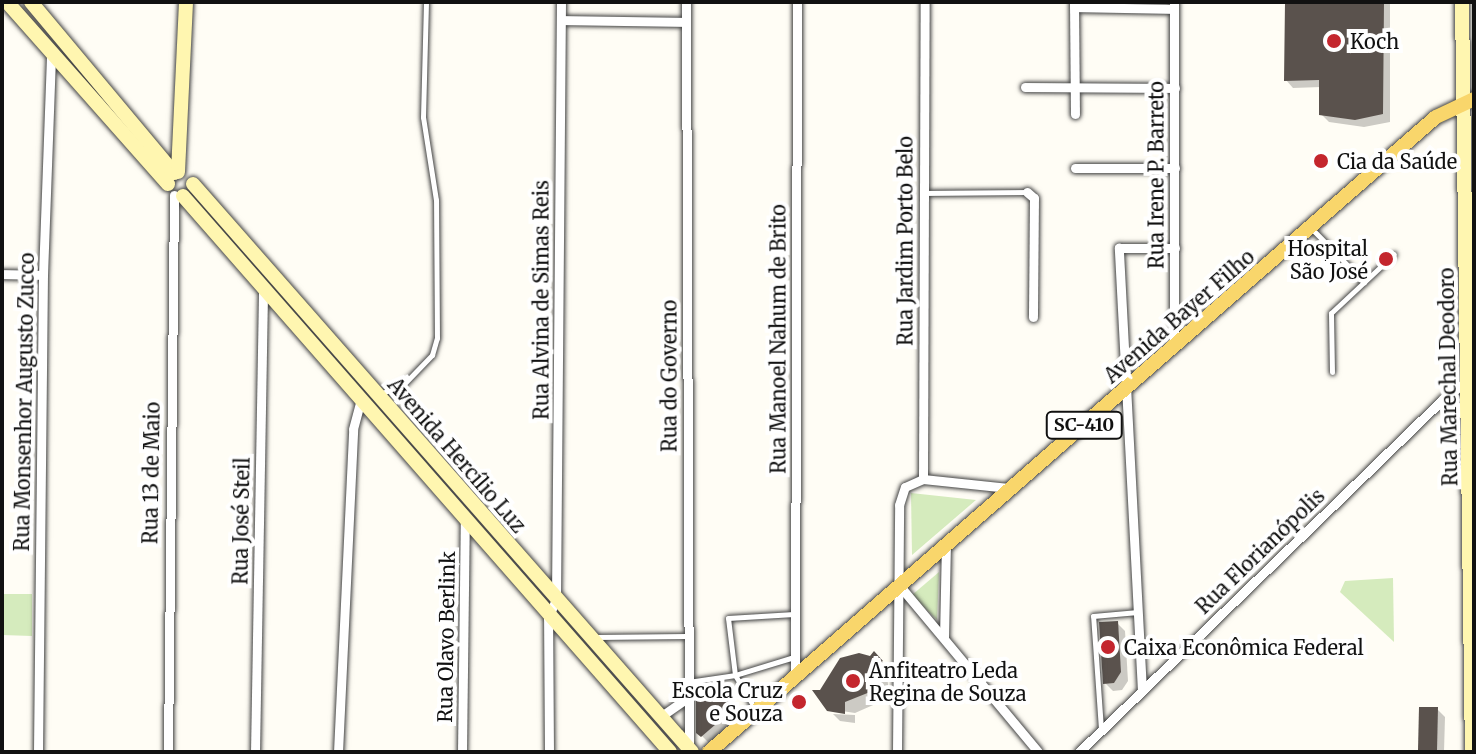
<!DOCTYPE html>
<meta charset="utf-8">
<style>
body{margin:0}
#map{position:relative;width:1476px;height:754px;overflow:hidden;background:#fffdf5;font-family:Merriweather,serif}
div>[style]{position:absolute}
.green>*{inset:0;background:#d5ebbd}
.shadow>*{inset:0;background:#0003}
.building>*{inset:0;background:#5a524d}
.roads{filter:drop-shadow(0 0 2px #444) drop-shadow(0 0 2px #444)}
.lane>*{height:5px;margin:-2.5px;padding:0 2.5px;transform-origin:2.5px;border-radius:2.5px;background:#fff}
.street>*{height:9px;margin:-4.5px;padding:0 4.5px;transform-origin:4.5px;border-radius:4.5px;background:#fff}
.secondary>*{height:14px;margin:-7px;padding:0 7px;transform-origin:7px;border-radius:7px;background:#fff6b0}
.primary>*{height:14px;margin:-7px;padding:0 7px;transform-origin:7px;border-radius:7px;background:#f9d66b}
.dots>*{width:22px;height:22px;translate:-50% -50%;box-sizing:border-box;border:4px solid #fff;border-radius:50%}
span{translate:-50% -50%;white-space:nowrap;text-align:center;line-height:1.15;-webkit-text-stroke:8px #fff;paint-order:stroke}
.shield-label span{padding:2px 6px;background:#fff;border:2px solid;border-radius:6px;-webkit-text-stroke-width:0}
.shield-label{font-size:18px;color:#111;font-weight:700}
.poi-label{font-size:20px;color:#111}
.left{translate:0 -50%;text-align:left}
.right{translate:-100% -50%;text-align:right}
.street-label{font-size:20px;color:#111}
.frame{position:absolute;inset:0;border:4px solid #111;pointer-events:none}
</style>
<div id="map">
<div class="green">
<i style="clip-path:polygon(911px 493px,976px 500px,912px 555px)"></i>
<i style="clip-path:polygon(939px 572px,937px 620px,912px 595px)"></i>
<i style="clip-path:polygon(1393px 578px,1394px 642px,1340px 592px,1345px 581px)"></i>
<i style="clip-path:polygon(2px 594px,32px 594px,32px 636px,2px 635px)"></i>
</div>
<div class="shadow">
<i style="clip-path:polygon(1287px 2px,1390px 2px,1390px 122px,1364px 127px,1329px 122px,1321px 114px,1321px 87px,1293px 88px,1286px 80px)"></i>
<i style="clip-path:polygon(1117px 623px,1125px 631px,1128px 681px,1122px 690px,1113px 691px,1105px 683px)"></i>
<i style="clip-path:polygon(875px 654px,892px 672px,887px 675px,889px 694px,879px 694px,880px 702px,855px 713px,829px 709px,821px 692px)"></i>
<i style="clip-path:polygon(726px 694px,734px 702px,737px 721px,710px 744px,698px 732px)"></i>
<i style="clip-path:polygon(1437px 709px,1445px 717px,1444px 752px,1422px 752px)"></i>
<i style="clip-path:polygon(833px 714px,855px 715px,855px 723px,840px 721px)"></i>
</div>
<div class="building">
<i style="clip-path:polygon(1285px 2px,1384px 2px,1383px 114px,1355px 120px,1319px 115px,1319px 80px,1284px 81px)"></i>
<i style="clip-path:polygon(1118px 621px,1121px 672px,1114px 683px,1103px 684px,1099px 622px)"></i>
<i style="clip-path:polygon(874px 651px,883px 661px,877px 664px,879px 684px,870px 684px,870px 692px,845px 702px,845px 714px,827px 711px,812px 690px,820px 690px,840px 658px,859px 653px,870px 656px)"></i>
<i style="clip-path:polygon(727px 692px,730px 712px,701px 737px,696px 733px,696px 693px)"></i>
<i style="clip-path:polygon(1419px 707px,1438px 707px,1437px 751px,1418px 750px)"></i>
</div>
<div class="roads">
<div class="lane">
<i style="left:924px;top:193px;width:102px;rotate:-0.6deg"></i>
<i style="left:1311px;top:228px;width:76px;rotate:45.5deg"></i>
<i style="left:1332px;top:372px;width:59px;rotate:-91deg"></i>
<i style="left:1331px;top:313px;width:86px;rotate:-43.1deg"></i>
<i style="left:382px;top:393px;width:22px;rotate:-21deg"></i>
<i style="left:403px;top:385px;width:42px;rotate:-46deg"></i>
<i style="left:432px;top:355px;width:18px;rotate:-74deg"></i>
<i style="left:437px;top:338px;width:138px;rotate:-90.4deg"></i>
<i style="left:436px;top:200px;width:84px;rotate:-98.9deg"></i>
<i style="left:423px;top:117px;width:115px;rotate:-88.5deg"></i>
<i style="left:595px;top:637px;width:92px;rotate:-0.6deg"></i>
<i style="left:794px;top:657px;width:62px;rotate:163deg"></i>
<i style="left:735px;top:675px;width:57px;rotate:-97deg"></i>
<i style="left:728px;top:618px;width:66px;rotate:-3.5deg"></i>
<i style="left:688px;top:682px;width:48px;rotate:-8.5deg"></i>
<i style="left:735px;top:675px;width:39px;rotate:59deg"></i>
<i style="left:1101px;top:729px;width:113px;rotate:-94deg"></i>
<i style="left:1093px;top:616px;width:45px;rotate:-5.1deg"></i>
</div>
<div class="street">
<i style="left:686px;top:2px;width:745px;rotate:89.77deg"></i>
<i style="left:1074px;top:2px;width:112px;rotate:89.5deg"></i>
<i style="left:1174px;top:2px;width:345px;rotate:90deg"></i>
<i style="left:1074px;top:7px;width:100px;rotate:1.1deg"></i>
<i style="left:561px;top:20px;width:125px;rotate:0.9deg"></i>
<i style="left:1025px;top:87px;width:150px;rotate:0.4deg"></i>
<i style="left:1075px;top:168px;width:100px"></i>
<i style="left:1027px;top:192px;width:9px;rotate:41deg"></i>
<i style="left:1034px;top:198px;width:119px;rotate:90.5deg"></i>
<i style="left:2px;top:274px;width:41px;rotate:1.4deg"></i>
<i style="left:923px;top:479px;width:477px;rotate:-89.8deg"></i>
<i style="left:899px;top:585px;width:217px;rotate:50.2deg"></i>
<i style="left:944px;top:638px;width:94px;rotate:-88.8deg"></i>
<i style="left:795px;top:676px;width:674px;rotate:-89.83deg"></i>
<i style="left:1142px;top:691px;width:444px;rotate:-93deg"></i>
<i style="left:1119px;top:248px;width:56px"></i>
<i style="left:660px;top:717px;width:33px;rotate:-35deg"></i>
<i style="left:38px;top:752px;width:477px;rotate:-89.4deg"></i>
<i style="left:43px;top:275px;width:222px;rotate:-87.9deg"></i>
<i style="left:168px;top:752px;width:557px;rotate:-89.38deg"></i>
<i style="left:255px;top:752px;width:461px;rotate:-89deg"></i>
<i style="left:338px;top:752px;width:323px;rotate:-87.3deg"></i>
<i style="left:353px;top:429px;width:28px;rotate:-75deg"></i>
<i style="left:462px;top:752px;width:230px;rotate:-89.3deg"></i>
<i style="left:549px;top:752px;width:134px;rotate:-90.4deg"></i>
<i style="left:548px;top:618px;width:21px;rotate:-67deg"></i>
<i style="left:556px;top:599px;width:597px;rotate:-89.52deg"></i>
<i style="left:897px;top:752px;width:247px;rotate:-89.5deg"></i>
<i style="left:899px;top:505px;width:19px;rotate:-72deg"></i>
<i style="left:905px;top:487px;width:20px;rotate:-24deg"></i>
<i style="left:923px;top:479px;width:86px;rotate:6deg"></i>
<i style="left:1079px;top:752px;width:507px;rotate:-44.12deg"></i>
<i style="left:1443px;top:399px;width:30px;rotate:-37deg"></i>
</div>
<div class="secondary">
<i style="left:7px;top:2px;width:243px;rotate:48.5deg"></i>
<i style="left:31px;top:2px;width:223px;rotate:50.1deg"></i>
<i style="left:1462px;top:2px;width:750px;rotate:89.24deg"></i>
<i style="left:178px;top:172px;width:170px;rotate:-87.3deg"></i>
<i style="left:193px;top:184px;width:756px;rotate:48.7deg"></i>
<i style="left:183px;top:196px;width:739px;rotate:48.78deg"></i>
</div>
<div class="primary">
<i style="left:709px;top:752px;width:965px;rotate:-41.14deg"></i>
<i style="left:1436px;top:117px;width:42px;rotate:-25.3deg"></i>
</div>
</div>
<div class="dots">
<i style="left:1334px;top:41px;background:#c4262e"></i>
<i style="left:1321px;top:161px;background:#c4262e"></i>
<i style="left:1386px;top:259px;background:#c4262e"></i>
<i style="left:1108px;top:647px;background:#c4262e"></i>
<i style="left:853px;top:681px;background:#c4262e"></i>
<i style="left:799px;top:702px;background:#c4262e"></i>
</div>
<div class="shield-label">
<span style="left:1084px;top:425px">SC-410</span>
</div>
<div class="poi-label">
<span class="left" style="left:1350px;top:41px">Koch</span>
<span class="left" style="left:1337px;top:161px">Cia da Saúde</span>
<span class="right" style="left:1368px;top:260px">Hospital<br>São José</span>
<span class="left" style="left:1124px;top:647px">Caixa Econômica Federal</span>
<span class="left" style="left:869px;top:682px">Anfiteatro Leda<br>Regina de Souza</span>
<span class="right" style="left:783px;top:702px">Escola Cruz<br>e Souza</span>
</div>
<div class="street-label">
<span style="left:1156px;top:175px;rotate:-90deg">Rua Irene P. Barreto</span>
<span style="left:905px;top:241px;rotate:-90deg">Rua Jardim Porto Belo</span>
<span style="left:541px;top:300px;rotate:-90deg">Rua Alvina de Simas Reis</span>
<span style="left:1179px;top:316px;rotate:-41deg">Avenida Bayer Filho</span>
<span style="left:778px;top:339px;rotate:-90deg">Rua Manoel Nahum de Brito</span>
<span style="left:669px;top:376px;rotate:-90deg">Rua do Governo</span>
<span style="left:1448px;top:377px;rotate:-91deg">Rua Marechal Deodoro</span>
<span style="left:24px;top:402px;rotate:-89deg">Rua Monsenhor Augusto Zucco</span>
<span style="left:457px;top:455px;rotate:49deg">Avenida Hercílio Luz</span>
<span style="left:151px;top:473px;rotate:-89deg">Rua 13 de Maio</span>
<span style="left:241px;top:521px;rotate:-89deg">Rua José Steil</span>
<span style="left:1260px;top:551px;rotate:-44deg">Rua Florianópolis</span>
<span style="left:446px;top:637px;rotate:-89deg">Rua Olavo Berlink</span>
</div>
<div class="frame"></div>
</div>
